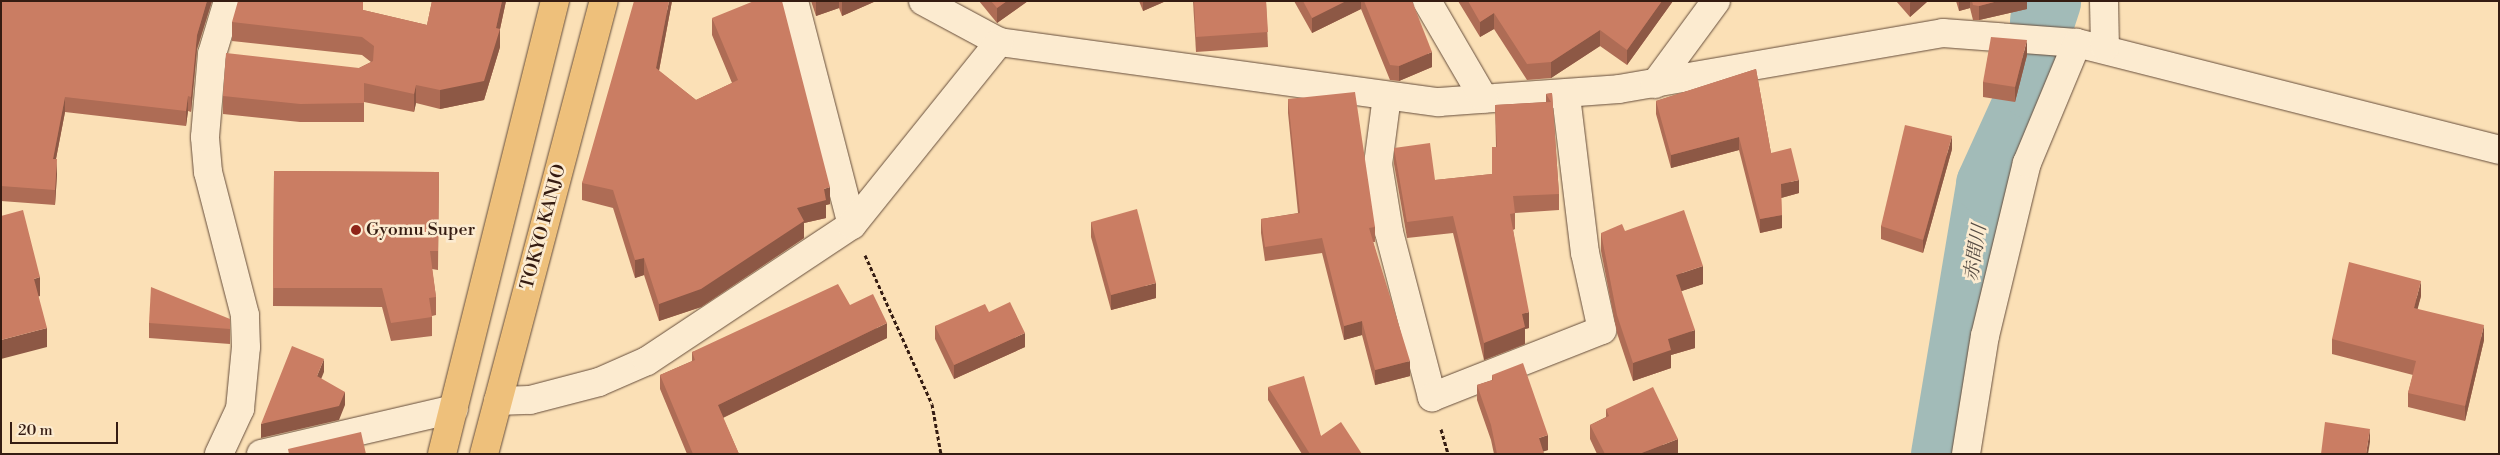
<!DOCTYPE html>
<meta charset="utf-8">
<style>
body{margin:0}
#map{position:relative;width:2500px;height:455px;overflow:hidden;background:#fbe0b6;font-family:"Libre Bodoni","Noto Serif JP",serif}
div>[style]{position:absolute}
.river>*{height:65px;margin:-32.5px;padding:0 32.5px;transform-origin:32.5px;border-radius:32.5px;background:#a2bbb8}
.path>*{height:3px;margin-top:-1.5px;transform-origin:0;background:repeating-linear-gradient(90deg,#351c12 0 4px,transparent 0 6.5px)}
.roads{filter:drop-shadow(0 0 1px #664d3b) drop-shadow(0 0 1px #664d3b)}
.minor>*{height:28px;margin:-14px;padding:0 14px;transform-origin:14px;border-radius:14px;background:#fcebd0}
.highway>*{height:28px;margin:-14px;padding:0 14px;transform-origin:14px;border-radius:14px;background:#eec07b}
.wall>*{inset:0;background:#ae6c55}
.shaded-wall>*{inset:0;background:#8d5845}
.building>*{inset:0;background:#ca7d63}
.dots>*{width:14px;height:14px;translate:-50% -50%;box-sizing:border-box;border:2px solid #fcebd0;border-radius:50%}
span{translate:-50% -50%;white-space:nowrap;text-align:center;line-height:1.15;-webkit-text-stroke:5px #fcebd0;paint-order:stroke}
.street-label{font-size:18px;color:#351c12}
.poi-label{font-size:18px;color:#351c12}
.left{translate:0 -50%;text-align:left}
.water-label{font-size:19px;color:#564c44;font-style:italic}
.frame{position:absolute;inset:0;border:2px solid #351c12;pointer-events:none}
.scale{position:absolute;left:10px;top:422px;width:108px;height:22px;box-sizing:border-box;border:2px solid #351c12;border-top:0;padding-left:6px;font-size:15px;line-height:18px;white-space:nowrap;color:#351c12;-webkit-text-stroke:4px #fcebd0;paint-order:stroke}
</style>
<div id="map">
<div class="river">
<i style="left:2042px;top:20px;width:20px;rotate:-72deg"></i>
<i style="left:1943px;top:454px;width:274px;rotate:-80.5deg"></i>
<i style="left:1988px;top:184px;width:107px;rotate:-65.6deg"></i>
<i style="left:2032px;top:87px;width:27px;rotate:-82deg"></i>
</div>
<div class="path">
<i style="left:865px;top:255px;width:163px;rotate:65.8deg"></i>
<i style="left:932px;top:404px;width:51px;rotate:79.8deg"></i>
<i style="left:1441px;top:429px;width:26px;rotate:74deg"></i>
</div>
<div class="roads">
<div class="minor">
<i style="left:794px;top:1px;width:231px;rotate:75.5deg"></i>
<i style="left:923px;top:1px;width:86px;rotate:28.3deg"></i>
<i style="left:999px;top:42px;width:444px;rotate:7.8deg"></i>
<i style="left:1439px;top:102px;width:180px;rotate:-4.1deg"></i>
<i style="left:1619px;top:89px;width:329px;rotate:-9.8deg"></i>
<i style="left:1943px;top:33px;width:134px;rotate:4.3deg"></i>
<i style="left:2077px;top:43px;width:435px;rotate:14.2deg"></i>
<i style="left:1427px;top:1px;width:113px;rotate:59.8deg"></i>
<i style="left:2104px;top:1px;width:46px;rotate:88.8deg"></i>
<i style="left:1655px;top:84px;width:103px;rotate:-53.7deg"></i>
<i style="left:1387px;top:96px;width:69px;rotate:97.5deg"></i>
<i style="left:1378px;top:164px;width:69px;rotate:80.8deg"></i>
<i style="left:1389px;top:232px;width:171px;rotate:75.4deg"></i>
<i style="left:1432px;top:397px;width:183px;rotate:-21.5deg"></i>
<i style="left:1602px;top:330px;width:79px;rotate:-102.4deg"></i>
<i style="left:1585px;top:253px;width:159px;rotate:-96.9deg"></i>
<i style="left:498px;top:401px;width:32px;rotate:-2deg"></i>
<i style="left:530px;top:400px;width:71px;rotate:-14.6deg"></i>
<i style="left:599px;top:382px;width:52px;rotate:-23.6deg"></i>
<i style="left:647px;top:361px;width:246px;rotate:-33.6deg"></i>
<i style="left:852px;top:225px;width:235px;rotate:-51.2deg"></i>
<i style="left:219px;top:454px;width:50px;rotate:-65deg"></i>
<i style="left:240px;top:409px;width:62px;rotate:-84.5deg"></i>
<i style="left:246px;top:347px;width:32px;rotate:-92deg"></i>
<i style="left:245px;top:315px;width:148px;rotate:-104.5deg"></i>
<i style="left:208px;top:172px;width:35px;rotate:-95deg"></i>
<i style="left:205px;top:137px;width:83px;rotate:-85.2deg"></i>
<i style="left:212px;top:54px;width:55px;rotate:-73.2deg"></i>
<i style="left:261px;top:454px;width:198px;rotate:-13.1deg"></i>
<i style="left:1966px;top:454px;width:120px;rotate:-80.9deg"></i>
<i style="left:1985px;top:336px;width:178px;rotate:-76.4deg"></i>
<i style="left:2027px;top:163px;width:130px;rotate:-67.4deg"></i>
</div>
<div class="highway">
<i style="left:442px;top:454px;width:467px;rotate:-76deg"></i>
<i style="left:484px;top:454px;width:469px;rotate:-75.2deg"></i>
</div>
</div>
<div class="wall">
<i style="clip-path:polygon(1px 1px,212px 1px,197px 49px,191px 112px,188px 111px,186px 126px,65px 112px,56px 159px,57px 174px,55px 205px,1px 201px)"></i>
<i style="clip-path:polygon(432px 1px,506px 1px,500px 29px,500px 47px,484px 100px,440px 109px,416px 103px,414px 112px,364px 102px,364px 122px,300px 122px,223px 114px,223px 96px,359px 68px,371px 62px,362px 55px,232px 41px,232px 22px,363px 10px,427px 25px)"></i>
<i style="clip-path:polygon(672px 1px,659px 71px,696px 100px,732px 83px,712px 35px,712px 18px,830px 204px,826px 205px,826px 218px,804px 223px,804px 238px,701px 307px,659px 321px,644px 275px,635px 278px,613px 208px,582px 200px,582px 183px)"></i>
<i style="clip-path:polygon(811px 1px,876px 1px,842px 16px,839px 8px,816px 16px)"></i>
<i style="clip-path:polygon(979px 1px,1028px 1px,997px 23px)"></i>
<i style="clip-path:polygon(1139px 1px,1166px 1px,1143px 11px)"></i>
<i style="clip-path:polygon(1193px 1px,1266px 1px,1268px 47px,1196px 52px)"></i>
<i style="clip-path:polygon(1294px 1px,1412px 1px,1432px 67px,1399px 81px,1390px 80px,1361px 9px,1312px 33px)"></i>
<i style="clip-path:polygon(1458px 1px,1673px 1px,1627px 65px,1600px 46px,1551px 78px,1527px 80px,1494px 29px,1480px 37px)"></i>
<i style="clip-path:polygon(1896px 1px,1928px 1px,1910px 17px)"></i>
<i style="clip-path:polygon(1956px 1px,2027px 1px,2027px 9px,1979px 20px,1973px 20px,1970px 8px,1959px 11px)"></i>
<i style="clip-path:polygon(2027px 55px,2015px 102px,1983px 97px,1983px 82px)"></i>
<i style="clip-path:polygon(1756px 69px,1771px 153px,1799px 193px,1781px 198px,1782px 228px,1760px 233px,1739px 150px,1671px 168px,1656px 114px,1656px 101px)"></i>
<i style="clip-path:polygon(1552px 93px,1559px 194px,1559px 210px,1515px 213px,1515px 229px,1513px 230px,1529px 328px,1525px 329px,1525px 344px,1484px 360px,1453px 233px,1407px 238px,1394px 164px,1394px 148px,1435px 180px,1492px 174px,1496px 147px,1495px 105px,1546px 102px,1546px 94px)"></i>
<i style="clip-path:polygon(1288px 99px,1375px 227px,1375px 242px,1373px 242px,1410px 376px,1375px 385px,1362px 335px,1344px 340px,1322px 253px,1265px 261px,1261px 233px,1261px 219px,1298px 213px,1288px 113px)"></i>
<i style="clip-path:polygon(1952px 149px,1923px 253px,1881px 239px,1881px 226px)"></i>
<i style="clip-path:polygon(274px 171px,439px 172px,438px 270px,432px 269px,436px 297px,436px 315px,432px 316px,432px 336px,391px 341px,382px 307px,273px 306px)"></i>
<i style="clip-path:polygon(1091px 222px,1156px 298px,1111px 310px,1091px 237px)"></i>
<i style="clip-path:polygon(1601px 233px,1703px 284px,1681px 291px,1695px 348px,1671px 355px,1671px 368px,1633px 381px,1617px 333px,1601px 251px)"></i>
<i style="clip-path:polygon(2421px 296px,2417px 309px,2484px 340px,2465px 421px,2408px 407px,2408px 393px,2413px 375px,2332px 354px,2332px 339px)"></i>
<i style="clip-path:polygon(850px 305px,887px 338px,723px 418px,739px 454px,687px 454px,660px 389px,660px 375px,692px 361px,692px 352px)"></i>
<i style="clip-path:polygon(989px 312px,1025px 347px,954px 379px,935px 339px,935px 326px)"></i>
<i style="clip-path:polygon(230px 319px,230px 344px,149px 338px,149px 323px)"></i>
<i style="clip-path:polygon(1492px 375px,1548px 450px,1543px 451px,1544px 454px,1494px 454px,1491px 440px,1477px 400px,1477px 385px,1492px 380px)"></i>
<i style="clip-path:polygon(1268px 387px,1321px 436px,1362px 454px,1302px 454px,1268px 400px)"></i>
<i style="clip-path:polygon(1606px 409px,1678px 454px,1597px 454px,1590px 439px,1590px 425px,1606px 417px)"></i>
</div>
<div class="shaded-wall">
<i style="clip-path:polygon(207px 1px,212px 1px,197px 49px,191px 112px,191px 97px,197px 35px)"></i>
<i style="clip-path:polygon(502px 1px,506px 1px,500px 29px,500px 47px,484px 100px,440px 109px,440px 90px,496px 28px)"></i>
<i style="clip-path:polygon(669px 1px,672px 1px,656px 86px,656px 68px)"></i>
<i style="clip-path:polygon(816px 1px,839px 1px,839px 8px,816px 16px)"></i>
<i style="clip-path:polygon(842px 1px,876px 1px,842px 16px)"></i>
<i style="clip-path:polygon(1007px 1px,1028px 1px,997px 23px,997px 8px)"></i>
<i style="clip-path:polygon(1143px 1px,1166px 1px,1143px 11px)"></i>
<i style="clip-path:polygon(1346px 1px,1361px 1px,1361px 9px,1312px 33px,1312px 18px)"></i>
<i style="clip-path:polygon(1662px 1px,1673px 1px,1627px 65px,1627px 50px)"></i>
<i style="clip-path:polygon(1911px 1px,1928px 1px,1910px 17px,1910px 3px)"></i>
<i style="clip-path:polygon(1959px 1px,1970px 1px,1970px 8px,1959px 11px)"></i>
<i style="clip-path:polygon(1998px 1px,2027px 1px,2027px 9px,1979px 20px,1979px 6px)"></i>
<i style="clip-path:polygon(1494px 13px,1494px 29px,1480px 37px,1480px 22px)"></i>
<i style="clip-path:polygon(1600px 30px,1600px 46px,1551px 78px,1551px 62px)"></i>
<i style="clip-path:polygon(2027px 40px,2027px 55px,2015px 102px,2015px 87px)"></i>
<i style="clip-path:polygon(1432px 52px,1432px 67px,1399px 81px,1399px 66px)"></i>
<i style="clip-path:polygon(416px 85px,416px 103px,414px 112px,414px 94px)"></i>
<i style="clip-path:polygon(188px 96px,188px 111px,186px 126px,186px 111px)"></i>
<i style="clip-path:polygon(65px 97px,65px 112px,53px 174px,53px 159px)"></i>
<i style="clip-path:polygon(1952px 136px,1952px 149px,1923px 253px,1923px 240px)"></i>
<i style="clip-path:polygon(1739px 137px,1739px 150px,1671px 168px,1671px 155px)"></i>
<i style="clip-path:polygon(57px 159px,57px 174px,55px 205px,55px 190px)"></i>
<i style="clip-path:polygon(1799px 180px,1799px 193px,1781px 198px,1781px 184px)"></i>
<i style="clip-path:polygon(830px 187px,830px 204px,826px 205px,826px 218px,804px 223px,804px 238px,701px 307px,659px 321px,659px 304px,824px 189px)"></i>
<i style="clip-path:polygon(1782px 215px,1782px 228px,1760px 233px,1760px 219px)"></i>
<i style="clip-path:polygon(644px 258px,644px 275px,635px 278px,635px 260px)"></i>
<i style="clip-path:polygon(1703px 266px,1703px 284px,1676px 293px,1676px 275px)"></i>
<i style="clip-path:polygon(40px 277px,40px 296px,34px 298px,34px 279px)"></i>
<i style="clip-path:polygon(2421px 281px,2421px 296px,2414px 323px,2414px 308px)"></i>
<i style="clip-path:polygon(1156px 283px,1156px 298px,1111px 310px,1111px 295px)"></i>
<i style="clip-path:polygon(1529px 312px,1529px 328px,1525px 329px,1525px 344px,1484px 360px,1484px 343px,1522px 314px)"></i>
<i style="clip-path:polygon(1362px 321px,1362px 335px,1344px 340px,1344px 326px)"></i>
<i style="clip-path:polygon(887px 323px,887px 338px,718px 420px,718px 405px)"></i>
<i style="clip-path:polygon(2484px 325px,2484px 340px,2465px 421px,2465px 406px)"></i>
<i style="clip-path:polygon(47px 328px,47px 347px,1px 359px,1px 340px)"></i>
<i style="clip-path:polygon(1695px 330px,1695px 348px,1671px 355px,1671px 368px,1633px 381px,1633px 363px,1668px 339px)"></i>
<i style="clip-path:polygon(1025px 333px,1025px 347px,954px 379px,954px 365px)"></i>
<i style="clip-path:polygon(324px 359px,324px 372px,317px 389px,317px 376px)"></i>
<i style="clip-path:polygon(1410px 361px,1410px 376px,1375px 385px,1375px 370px)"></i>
<i style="clip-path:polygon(345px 392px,345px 405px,339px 420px,261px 438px,261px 424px)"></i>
<i style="clip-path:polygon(2370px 429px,2370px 442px,2368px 454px,2366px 454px)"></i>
<i style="clip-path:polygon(1548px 435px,1548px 450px,1539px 453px,1539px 438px)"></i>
<i style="clip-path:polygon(1678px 439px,1678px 454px,1639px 454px)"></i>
</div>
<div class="building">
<i style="clip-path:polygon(1px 1px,207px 1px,197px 35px,191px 97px,188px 96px,186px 111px,65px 97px,53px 159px,57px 159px,55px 190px,1px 186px)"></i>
<i style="clip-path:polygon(238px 1px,361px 1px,363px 2px,363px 10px,427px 25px,432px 1px,502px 1px,496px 28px,500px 29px,484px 81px,440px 90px,416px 85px,414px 94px,364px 83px,364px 103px,300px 104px,223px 96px,226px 53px,359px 68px,373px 61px,374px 46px,362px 37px,232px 22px)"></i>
<i style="clip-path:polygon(634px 1px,669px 1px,656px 68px,696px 100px,738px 80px,712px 18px,754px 1px,782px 1px,830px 187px,824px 189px,826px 200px,797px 208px,804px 221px,701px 289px,659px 304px,644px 258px,635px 260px,613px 190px,582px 183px)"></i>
<i style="clip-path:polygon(991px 1px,1007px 1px,997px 8px)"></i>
<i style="clip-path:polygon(1194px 1px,1266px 1px,1268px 32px,1196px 37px)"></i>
<i style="clip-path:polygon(1303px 1px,1346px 1px,1312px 18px)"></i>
<i style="clip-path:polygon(1364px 1px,1412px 1px,1432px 52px,1399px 66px,1390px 65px)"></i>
<i style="clip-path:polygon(1468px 1px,1662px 1px,1627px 50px,1600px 30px,1551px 62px,1527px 64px,1494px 13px,1480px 22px)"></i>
<i style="clip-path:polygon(1972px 1px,1998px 1px,1979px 6px,1973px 5px)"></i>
<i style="clip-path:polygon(1991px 37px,2027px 40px,2015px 87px,1983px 82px)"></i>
<i style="clip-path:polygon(1756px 69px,1771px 153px,1791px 148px,1799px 180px,1781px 184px,1782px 215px,1760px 219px,1739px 137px,1671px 155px,1656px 101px)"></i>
<i style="clip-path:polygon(1355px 92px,1375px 227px,1369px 228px,1410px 361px,1375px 370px,1362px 321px,1344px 326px,1322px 238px,1265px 247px,1261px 219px,1300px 213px,1288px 99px)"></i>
<i style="clip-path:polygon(1552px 93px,1559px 194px,1513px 196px,1515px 213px,1510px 214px,1529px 312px,1522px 314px,1525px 327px,1484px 343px,1453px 216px,1407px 222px,1394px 148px,1430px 143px,1435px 180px,1492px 174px,1492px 147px,1497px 147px,1495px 105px,1551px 102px,1546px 94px)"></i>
<i style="clip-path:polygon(1905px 125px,1952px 136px,1923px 240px,1881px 226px)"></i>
<i style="clip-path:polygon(274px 171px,439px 172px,438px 251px,430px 251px,436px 297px,429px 298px,432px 317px,391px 323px,382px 288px,273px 288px)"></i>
<i style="clip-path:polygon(1137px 209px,1156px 283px,1111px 295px,1091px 222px)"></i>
<i style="clip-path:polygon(23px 210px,40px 277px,34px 279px,47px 328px,1px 340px,1px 216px)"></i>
<i style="clip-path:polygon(1684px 210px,1703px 266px,1676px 275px,1695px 330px,1668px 339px,1671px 350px,1633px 363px,1617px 315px,1601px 233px,1622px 224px,1625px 231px)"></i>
<i style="clip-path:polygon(2349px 262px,2421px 281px,2414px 308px,2484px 325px,2465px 406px,2408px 393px,2416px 361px,2332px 339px)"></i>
<i style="clip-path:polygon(838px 284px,850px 305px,873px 294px,887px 323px,718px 405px,739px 454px,693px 454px,660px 375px,695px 360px,692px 352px)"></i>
<i style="clip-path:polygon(151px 287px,230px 319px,230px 329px,149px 323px)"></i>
<i style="clip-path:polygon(1010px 302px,1025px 333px,954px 365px,935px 326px,985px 304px,989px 312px)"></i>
<i style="clip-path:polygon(292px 346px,324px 359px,317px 376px,345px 392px,339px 406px,261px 424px)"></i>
<i style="clip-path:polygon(1523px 363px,1548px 435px,1539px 438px,1544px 454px,1497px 454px,1491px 425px,1477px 385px,1493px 380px,1492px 375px)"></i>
<i style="clip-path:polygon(1304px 376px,1321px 436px,1341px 422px,1362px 454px,1310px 454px,1268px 387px)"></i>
<i style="clip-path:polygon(1653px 387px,1678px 439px,1639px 454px,1605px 454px,1590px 425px,1609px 416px,1606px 409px)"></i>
<i style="clip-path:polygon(2325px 422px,2370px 429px,2366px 454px,2321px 454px)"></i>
<i style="clip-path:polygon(361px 432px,366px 454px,289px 454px,288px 449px)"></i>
</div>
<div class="dots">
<i style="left:356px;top:230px;background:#8f2418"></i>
</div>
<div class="street-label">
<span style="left:544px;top:227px;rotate:-75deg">TOKYO KANJO</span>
</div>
<div class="poi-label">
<span class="left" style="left:366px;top:230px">Gyomu Super</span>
</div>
<div class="water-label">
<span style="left:1976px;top:253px;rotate:-81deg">赤間川</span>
</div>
<div class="frame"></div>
<div class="scale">20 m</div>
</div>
